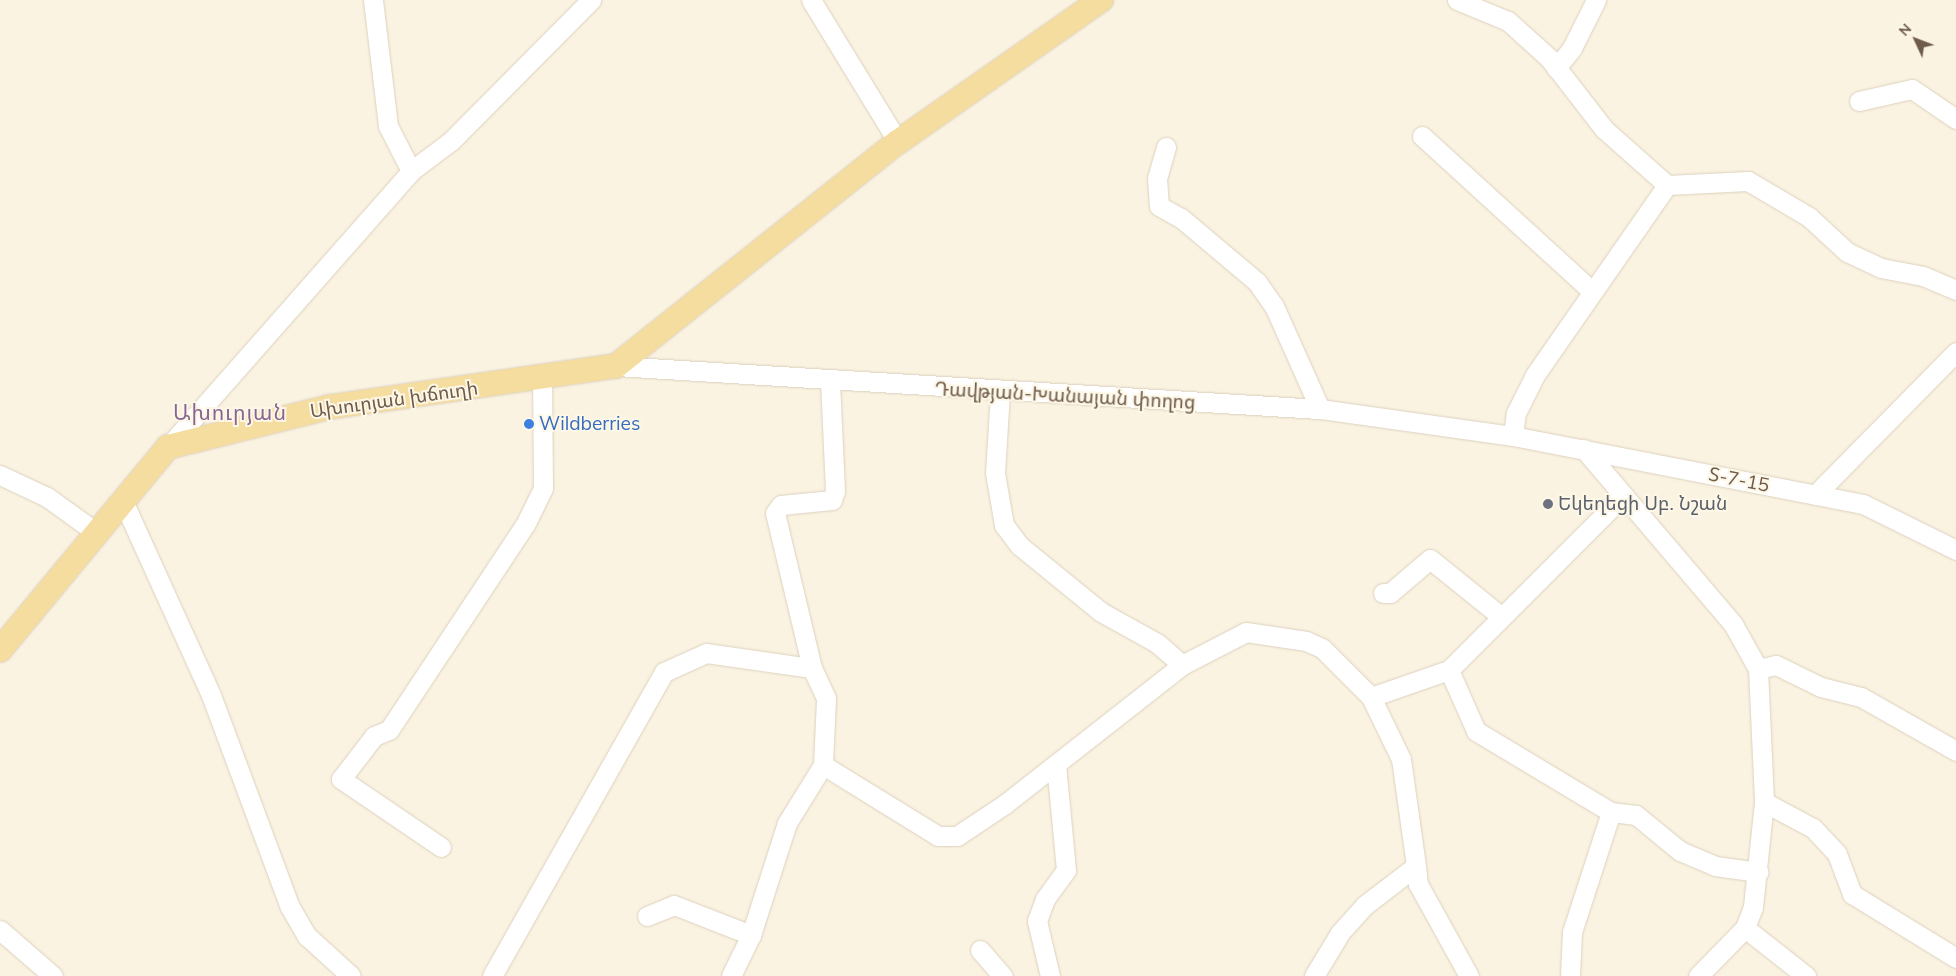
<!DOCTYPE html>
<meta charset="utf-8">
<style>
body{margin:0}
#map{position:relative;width:1956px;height:976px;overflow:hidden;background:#faf3e1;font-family:Mulish,"Noto Sans Armenian",sans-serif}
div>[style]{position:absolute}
.roads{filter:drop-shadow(0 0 1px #ddd0be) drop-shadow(0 0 1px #ddd0be)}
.minor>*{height:19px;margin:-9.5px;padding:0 9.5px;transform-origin:9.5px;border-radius:9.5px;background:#fff}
.major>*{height:24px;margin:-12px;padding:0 12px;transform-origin:12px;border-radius:12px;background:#f4dd9e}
.dots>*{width:14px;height:14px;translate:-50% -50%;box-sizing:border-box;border:2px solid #fdf7e7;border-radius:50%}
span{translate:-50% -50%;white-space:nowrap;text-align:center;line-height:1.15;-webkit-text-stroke:4px #fdf7e7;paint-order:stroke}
.street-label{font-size:19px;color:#6f5b4a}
.shop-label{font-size:19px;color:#366cbe}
.left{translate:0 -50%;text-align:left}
.worship-label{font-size:19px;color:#5b616d}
.quarter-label{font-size:21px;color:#886692;letter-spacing:1px}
.north{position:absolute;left:1891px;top:15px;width:50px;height:50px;-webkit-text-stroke:4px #fdf7e7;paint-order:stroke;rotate:313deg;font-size:14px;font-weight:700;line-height:20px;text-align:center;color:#6f5b4a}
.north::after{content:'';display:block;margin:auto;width:18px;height:22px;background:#6f5b4a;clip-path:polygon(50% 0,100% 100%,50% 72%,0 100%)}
</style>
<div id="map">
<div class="roads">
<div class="minor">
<i style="left:373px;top:0;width:127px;rotate:83.2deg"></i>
<i style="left:388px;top:126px;width:51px;rotate:62.9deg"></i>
<i style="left:811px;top:0;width:167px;rotate:58.5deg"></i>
<i style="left:1457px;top:0;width:55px;rotate:22.4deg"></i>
<i style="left:1508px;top:21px;width:55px;rotate:42.1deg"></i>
<i style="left:1549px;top:58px;width:90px;rotate:52.2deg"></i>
<i style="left:1604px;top:129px;width:84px;rotate:41.6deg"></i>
<i style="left:1667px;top:185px;width:81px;rotate:-2.8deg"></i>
<i style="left:1748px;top:181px;width:71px;rotate:30.5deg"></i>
<i style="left:1809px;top:217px;width:52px;rotate:42.6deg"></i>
<i style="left:1847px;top:252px;width:38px;rotate:25deg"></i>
<i style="left:1881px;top:268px;width:43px;rotate:10.8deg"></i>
<i style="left:1923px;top:276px;width:36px;rotate:23deg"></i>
<i style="left:1556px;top:68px;width:26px;rotate:-51deg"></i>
<i style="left:1572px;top:48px;width:54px;rotate:-63.4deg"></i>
<i style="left:1859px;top:101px;width:54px;rotate:-12.8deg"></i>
<i style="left:1912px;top:89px;width:53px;rotate:34.3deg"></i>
<i style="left:1422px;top:136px;width:231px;rotate:42.4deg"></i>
<i style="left:1166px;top:147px;width:32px;rotate:106deg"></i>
<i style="left:1157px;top:178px;width:28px;rotate:86deg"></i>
<i style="left:1159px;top:206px;width:25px;rotate:29deg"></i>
<i style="left:1181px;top:218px;width:99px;rotate:40.1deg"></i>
<i style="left:1257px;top:282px;width:29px;rotate:55deg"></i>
<i style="left:1274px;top:306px;width:113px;rotate:65.9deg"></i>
<i style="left:616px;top:366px;width:705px;rotate:3.5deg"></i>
<i style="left:1320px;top:409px;width:195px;rotate:8deg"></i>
<i style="left:1513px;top:436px;width:357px;rotate:11deg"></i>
<i style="left:1863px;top:504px;width:104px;rotate:26.3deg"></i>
<i style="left:1000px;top:392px;width:81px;rotate:93.5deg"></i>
<i style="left:995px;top:473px;width:53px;rotate:80.2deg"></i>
<i style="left:1004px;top:525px;width:26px;rotate:53deg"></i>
<i style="left:1020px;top:546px;width:104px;rotate:39.2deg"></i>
<i style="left:1101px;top:612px;width:64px;rotate:29deg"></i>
<i style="left:1157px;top:643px;width:33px;rotate:41deg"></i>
<i style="left:1513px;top:436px;width:23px;rotate:-83deg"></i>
<i style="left:1516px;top:413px;width:42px;rotate:-63.4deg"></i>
<i style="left:1535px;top:375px;width:231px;rotate:-55.2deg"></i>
<i style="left:168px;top:447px;width:368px;rotate:-48.6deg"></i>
<i style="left:411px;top:171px;width:50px;rotate:-36.9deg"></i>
<i style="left:451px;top:141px;width:199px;rotate:-45.2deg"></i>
<i style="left:1584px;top:449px;width:230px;rotate:49.6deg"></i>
<i style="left:1733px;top:624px;width:51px;rotate:60.9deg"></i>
<i style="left:1758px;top:669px;width:133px;rotate:87.4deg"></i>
<i style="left:1764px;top:802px;width:106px;rotate:96deg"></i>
<i style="left:1753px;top:907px;width:22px;rotate:111deg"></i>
<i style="left:1745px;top:928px;width:67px;rotate:134.4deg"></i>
<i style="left:0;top:475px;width:52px;rotate:25.1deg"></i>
<i style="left:47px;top:497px;width:62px;rotate:35.8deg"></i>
<i style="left:1815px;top:495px;width:201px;rotate:-45.4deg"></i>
<i style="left:123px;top:501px;width:213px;rotate:65.6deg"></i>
<i style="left:211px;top:695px;width:226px;rotate:69.6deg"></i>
<i style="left:290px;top:907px;width:34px;rotate:60deg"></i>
<i style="left:307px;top:936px;width:59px;rotate:42.3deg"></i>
<i style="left:1383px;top:593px;width:7px"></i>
<i style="left:1390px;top:593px;width:52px;rotate:-40.4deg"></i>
<i style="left:1430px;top:559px;width:92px;rotate:38.9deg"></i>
<i style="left:1758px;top:669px;width:18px;rotate:-13deg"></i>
<i style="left:1776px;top:665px;width:50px;rotate:26.1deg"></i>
<i style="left:1821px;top:687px;width:41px;rotate:14deg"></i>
<i style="left:1861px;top:697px;width:109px;rotate:29.6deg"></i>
<i style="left:1449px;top:670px;width:67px;rotate:66.1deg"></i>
<i style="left:1476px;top:731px;width:157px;rotate:31deg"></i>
<i style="left:1611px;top:812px;width:25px;rotate:7deg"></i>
<i style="left:1636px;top:815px;width:57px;rotate:39.3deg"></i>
<i style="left:1680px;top:851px;width:38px;rotate:23deg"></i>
<i style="left:1715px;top:866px;width:44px;rotate:7.8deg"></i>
<i style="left:1371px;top:697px;width:83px;rotate:-19.1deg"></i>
<i style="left:1449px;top:670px;width:247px;rotate:-45deg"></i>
<i style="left:823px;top:765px;width:135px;rotate:31.7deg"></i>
<i style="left:938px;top:836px;width:19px"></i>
<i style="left:957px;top:836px;width:58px;rotate:-33.7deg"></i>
<i style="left:1005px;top:804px;width:225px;rotate:-38.1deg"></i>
<i style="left:1182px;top:665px;width:72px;rotate:-27.3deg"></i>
<i style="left:1246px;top:632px;width:61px;rotate:8.5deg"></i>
<i style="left:1306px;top:641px;width:17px;rotate:24deg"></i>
<i style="left:1322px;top:648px;width:69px;rotate:45deg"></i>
<i style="left:1371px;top:697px;width:69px;rotate:64.2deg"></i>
<i style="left:1401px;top:759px;width:108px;rotate:82deg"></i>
<i style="left:1416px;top:866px;width:64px;rotate:142.6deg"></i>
<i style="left:1365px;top:905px;width:38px;rotate:132deg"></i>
<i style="left:1340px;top:933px;width:50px;rotate:121.2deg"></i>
<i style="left:1764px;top:802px;width:55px;rotate:28deg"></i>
<i style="left:1813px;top:828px;width:35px;rotate:47deg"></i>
<i style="left:1837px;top:854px;width:43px;rotate:69.4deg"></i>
<i style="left:1852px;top:894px;width:122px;rotate:31.6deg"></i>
<i style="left:441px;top:847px;width:121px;rotate:-145.8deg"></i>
<i style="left:341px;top:779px;width:54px;rotate:-52.5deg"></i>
<i style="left:374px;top:736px;width:16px;rotate:-22deg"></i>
<i style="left:389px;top:730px;width:248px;rotate:-56.5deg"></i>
<i style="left:526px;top:523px;width:39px;rotate:-64deg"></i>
<i style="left:543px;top:488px;width:109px;rotate:-90.5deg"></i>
<i style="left:1416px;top:866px;width:18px;rotate:84deg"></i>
<i style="left:1418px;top:884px;width:105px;rotate:61deg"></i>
<i style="left:647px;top:916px;width:29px;rotate:-22deg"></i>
<i style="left:674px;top:905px;width:83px;rotate:21.3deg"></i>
<i style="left:1745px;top:928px;width:78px;rotate:38.2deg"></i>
<i style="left:0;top:930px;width:70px;rotate:41deg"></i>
<i style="left:980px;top:950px;width:35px;rotate:49deg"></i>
<i style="left:492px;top:976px;width:349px;rotate:-60.5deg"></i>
<i style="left:664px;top:672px;width:46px;rotate:-24.3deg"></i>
<i style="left:706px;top:653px;width:107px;rotate:8.1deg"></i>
<i style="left:731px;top:976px;width:46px;rotate:-64deg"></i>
<i style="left:751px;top:935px;width:118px;rotate:-72.2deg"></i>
<i style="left:787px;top:823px;width:68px;rotate:-58.2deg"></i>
<i style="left:823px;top:765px;width:67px;rotate:-87.4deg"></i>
<i style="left:826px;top:698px;width:33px;rotate:-115deg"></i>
<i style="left:812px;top:668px;width:159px;rotate:-103.4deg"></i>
<i style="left:775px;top:513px;width:10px;rotate:-53deg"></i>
<i style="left:781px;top:505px;width:51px;rotate:-5.6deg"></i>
<i style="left:832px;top:500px;width:9px;rotate:-72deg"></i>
<i style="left:835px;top:491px;width:110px;rotate:-92.6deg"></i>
<i style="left:1050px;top:976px;width:57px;rotate:-103.3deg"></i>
<i style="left:1037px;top:921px;width:23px;rotate:-70deg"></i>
<i style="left:1045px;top:899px;width:36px;rotate:-54deg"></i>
<i style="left:1066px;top:870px;width:106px;rotate:-95.4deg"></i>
<i style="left:1570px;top:976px;width:44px;rotate:-87.4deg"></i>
<i style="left:1572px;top:932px;width:126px;rotate:-72deg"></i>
</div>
<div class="major">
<i style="left:0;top:650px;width:264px;rotate:-50.4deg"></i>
<i style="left:168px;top:447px;width:167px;rotate:-13.9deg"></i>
<i style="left:330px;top:407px;width:289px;rotate:-8.2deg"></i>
<i style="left:616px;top:366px;width:360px;rotate:-38.5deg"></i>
<i style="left:898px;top:142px;width:248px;rotate:-35deg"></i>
</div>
</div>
<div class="dots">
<i style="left:529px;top:424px;background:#3f7fe0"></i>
<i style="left:1548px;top:504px;background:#6b7280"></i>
</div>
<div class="street-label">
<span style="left:1065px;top:396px;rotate:3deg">Դավթյան-Խանայան փողոց</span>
<span style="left:394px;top:400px;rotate:-8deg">Ախուրյան խճուղի</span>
<span style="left:1739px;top:480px;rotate:11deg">Տ-7-15</span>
</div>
<div class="shop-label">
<span class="left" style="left:539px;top:424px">Wildberries</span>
</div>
<div class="worship-label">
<span class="left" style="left:1558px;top:504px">Եկեղեցի Սբ. Նշան</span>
</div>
<div class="quarter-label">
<span style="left:230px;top:412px">Ախուրյան</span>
</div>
<div class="north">N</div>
</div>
